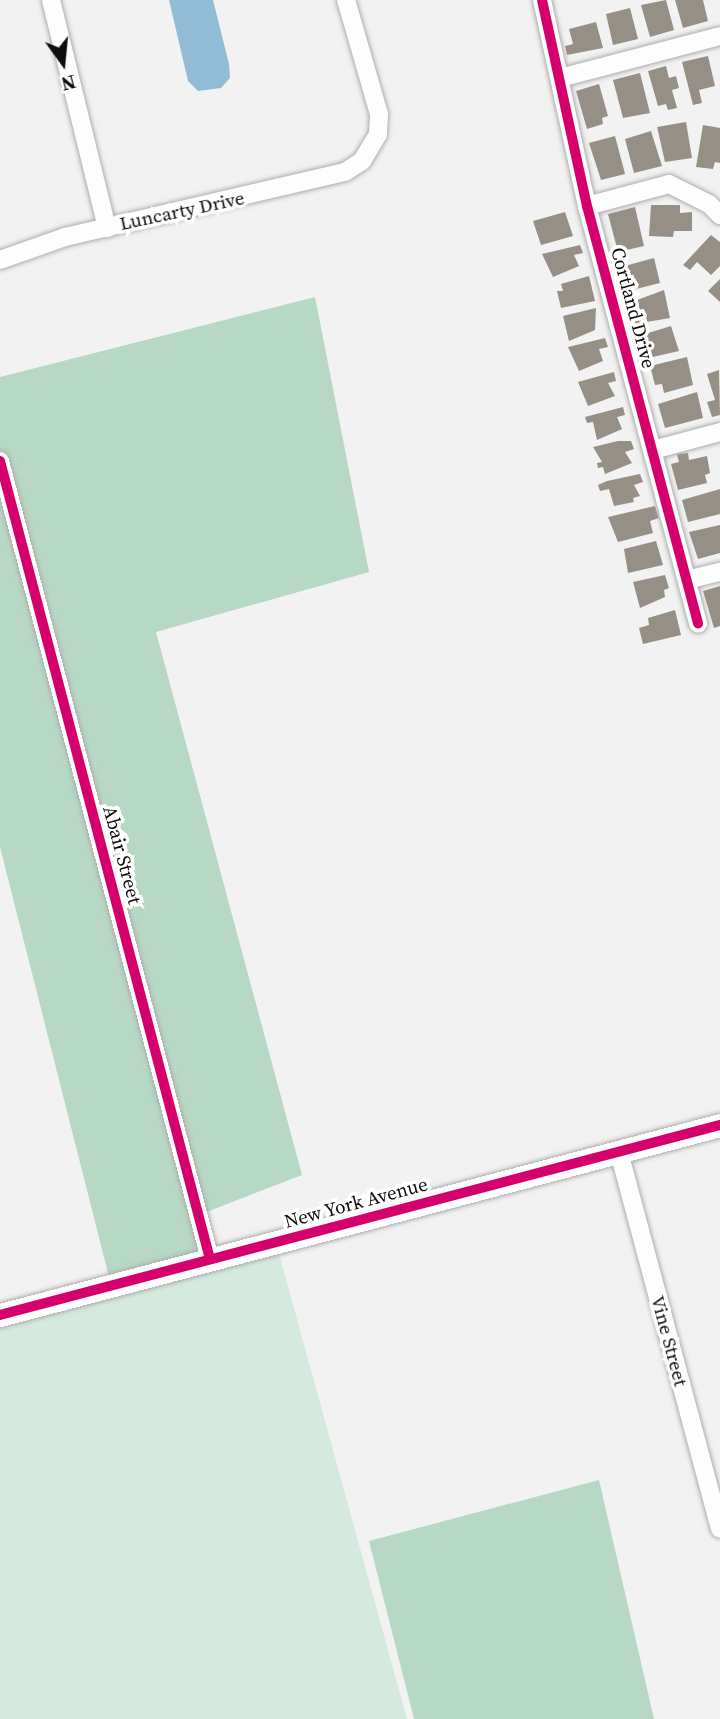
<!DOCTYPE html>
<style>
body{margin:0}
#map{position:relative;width:720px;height:1719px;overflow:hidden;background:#f2f2f3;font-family:"Source Serif 4",serif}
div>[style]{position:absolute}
.green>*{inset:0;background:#d5eade}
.forest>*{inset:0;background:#b6d8c4}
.water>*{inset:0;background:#92bcd6}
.building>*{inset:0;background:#968f85}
.roads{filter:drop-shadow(0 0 2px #aeaeaf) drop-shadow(0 0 2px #aeaeaf)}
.minor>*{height:18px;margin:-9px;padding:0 9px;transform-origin:9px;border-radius:9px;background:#fdfdfd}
.tertiary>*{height:23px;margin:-11.5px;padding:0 11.5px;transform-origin:11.5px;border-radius:11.5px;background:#fdfdfd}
.cycleway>*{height:10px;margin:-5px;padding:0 5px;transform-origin:5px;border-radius:5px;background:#d6006c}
span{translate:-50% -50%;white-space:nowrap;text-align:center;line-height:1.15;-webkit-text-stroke:7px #fff;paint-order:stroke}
.street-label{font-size:19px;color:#0d0d0e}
.north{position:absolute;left:28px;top:28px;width:70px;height:70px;-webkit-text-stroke:5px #fff;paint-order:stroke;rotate:165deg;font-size:19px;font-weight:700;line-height:28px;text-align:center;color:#0d0d0e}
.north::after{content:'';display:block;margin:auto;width:24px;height:32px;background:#0d0d0e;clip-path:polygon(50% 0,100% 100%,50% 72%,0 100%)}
</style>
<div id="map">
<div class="green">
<i style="clip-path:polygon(278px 1250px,407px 1719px,0 1719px,0 1325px)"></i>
</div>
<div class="forest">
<i style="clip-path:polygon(315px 297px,369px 572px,156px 632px,302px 1175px,204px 1213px,215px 1249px,109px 1277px,0 847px,0 377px)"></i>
<i style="clip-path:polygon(599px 1480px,654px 1719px,414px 1719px,369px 1541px)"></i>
</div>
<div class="water">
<i style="clip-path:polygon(169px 0,213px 0,229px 64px,230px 78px,221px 88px,198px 91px,188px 81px)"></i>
</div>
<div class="building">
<i style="clip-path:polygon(666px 0,674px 30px,650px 37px,641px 5px)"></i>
<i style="clip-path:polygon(675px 0,703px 0,708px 21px,683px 28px)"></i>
<i style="clip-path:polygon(630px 8px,638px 39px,613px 45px,606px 14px)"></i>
<i style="clip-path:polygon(596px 22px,603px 48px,567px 55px,565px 46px,573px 44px,569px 29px)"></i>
<i style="clip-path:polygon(708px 56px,715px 86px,699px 90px,702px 103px,693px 105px,682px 62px)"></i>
<i style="clip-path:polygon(666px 66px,669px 78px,676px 76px,679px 88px,672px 90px,677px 108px,668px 110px,666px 104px,658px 106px,648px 71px)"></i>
<i style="clip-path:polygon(640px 73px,650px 113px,623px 118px,613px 80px)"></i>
<i style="clip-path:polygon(599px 84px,608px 116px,602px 118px,603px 124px,587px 129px,576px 91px)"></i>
<i style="clip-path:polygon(686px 122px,692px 158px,665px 162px,657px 127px)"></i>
<i style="clip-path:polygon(703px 125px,720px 128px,720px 163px,715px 162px,713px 169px,696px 167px)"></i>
<i style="clip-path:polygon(651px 131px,662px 166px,634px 173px,625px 139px)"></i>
<i style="clip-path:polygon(615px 136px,625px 174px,601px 180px,589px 143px)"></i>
<i style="clip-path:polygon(651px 205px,680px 205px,680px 213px,692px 212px,692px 231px,674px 231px,673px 237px,649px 236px)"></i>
<i style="clip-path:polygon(635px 207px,644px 246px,618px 252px,608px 214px)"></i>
<i style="clip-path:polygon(565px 212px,573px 236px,541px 245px,533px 221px)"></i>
<i style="clip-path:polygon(711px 235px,720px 242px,720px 266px,711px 275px,697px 262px,690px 270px,683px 265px)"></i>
<i style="clip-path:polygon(580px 245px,583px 253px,574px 255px,579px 266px,553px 277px,542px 254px)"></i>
<i style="clip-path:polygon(654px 258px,660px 283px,628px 291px,621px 267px)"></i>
<i style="clip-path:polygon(589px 276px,595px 301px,561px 308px,557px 291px,563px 291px,561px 284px)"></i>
<i style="clip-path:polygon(720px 279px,720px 302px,708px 291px)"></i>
<i style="clip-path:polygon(664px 290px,670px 318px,635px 324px,634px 316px,641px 314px,637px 300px)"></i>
<i style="clip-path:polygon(596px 308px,595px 330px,569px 341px,563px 316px)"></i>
<i style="clip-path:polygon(671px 326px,679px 351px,644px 359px,642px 350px,651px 348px,645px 334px)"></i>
<i style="clip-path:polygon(605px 338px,608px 347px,599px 349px,603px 361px,579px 371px,568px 347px)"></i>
<i style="clip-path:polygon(687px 357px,693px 385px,664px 393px,662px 384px,655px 385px,650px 366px)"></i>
<i style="clip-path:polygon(719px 370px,720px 415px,712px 417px,707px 402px,715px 400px,707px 374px)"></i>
<i style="clip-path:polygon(614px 372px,616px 381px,608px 383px,615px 396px,588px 406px,578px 382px)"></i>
<i style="clip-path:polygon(697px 392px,703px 418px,665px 428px,658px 404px)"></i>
<i style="clip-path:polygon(623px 407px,625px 415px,617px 417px,622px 429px,597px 440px,593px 422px,587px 423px,585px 417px)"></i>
<i style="clip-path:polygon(618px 441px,631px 441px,634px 449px,625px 452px,632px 463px,605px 474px,603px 467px,598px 468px,597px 463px,602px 462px,593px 447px)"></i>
<i style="clip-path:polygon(688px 453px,689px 460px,707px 456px,710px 473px,705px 475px,707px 483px,678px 490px,671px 464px,679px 462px,677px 454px)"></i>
<i style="clip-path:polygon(640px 474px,643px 482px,634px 485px,640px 496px,633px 498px,634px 502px,614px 506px,609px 489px,600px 491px,598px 485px,607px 481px)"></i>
<i style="clip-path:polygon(720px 489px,720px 514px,688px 522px,682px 500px)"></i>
<i style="clip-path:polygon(655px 506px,659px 518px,650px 521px,653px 533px,618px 542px,608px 517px)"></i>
<i style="clip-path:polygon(720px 525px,720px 553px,698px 559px,689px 532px)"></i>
<i style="clip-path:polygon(656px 541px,663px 565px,628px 573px,624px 549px)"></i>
<i style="clip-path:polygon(665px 575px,669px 588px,664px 590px,665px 597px,640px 608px,633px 582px)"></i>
<i style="clip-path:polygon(720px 586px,720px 626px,714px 628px,703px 591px)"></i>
<i style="clip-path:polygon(675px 610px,681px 635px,643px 644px,639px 628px,649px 625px,648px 618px)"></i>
</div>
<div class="roads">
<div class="minor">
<i style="left:51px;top:0;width:235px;rotate:76.2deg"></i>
<i style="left:542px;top:0;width:211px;rotate:77.7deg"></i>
<i style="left:587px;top:206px;width:432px;rotate:75.1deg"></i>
<i style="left:560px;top:78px;width:165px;rotate:-14.7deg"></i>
<i style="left:587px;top:206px;width:85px;rotate:-15deg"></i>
<i style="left:669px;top:184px;width:45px;rotate:26.6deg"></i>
<i style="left:709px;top:204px;width:16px;rotate:45deg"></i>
<i style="left:0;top:260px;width:69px;rotate:-19.5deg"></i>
<i style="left:65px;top:237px;width:287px;rotate:-13.1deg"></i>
<i style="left:345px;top:172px;width:20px;rotate:-33deg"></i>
<i style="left:362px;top:161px;width:31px;rotate:-59deg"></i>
<i style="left:378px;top:134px;width:20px;rotate:-87deg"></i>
<i style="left:379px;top:114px;width:119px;rotate:-106.1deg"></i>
<i style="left:653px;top:450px;width:69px;rotate:-15deg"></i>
<i style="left:0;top:461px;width:825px;rotate:75.26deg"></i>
<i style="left:687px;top:580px;width:34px;rotate:-14deg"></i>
<i style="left:619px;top:1152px;width:390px;rotate:75deg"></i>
</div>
<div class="tertiary">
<i style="left:0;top:1315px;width:745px;rotate:-14.78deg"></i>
</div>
</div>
<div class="cycleway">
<i style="left:542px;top:0;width:211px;rotate:77.7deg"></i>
<i style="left:587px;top:206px;width:432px;rotate:75.1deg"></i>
<i style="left:0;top:461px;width:825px;rotate:75.26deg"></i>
<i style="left:0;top:1315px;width:745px;rotate:-14.78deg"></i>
</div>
<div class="street-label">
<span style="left:182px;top:211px;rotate:-12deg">Luncarty Drive</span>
<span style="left:633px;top:308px;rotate:75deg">Cortland Drive</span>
<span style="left:122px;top:855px;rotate:75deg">Abair Street</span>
<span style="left:356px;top:1203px;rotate:-15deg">New York Avenue</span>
<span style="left:669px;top:1341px;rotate:75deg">Vine Street</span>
</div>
<div class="north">N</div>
</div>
